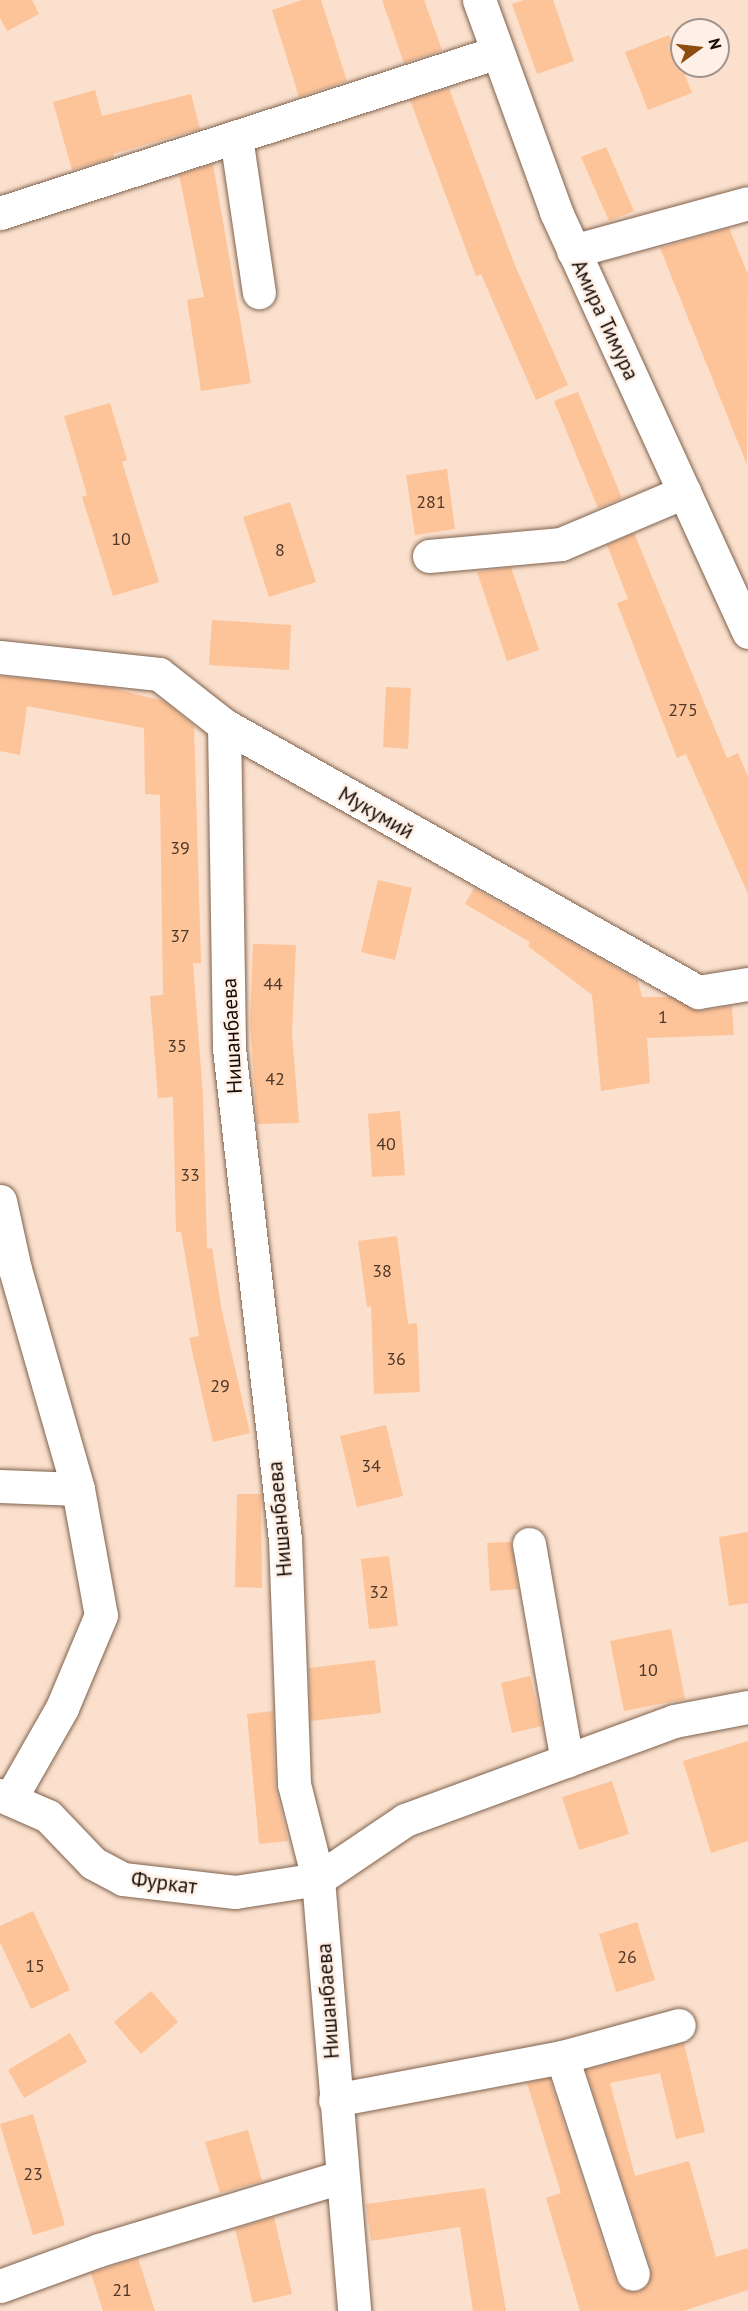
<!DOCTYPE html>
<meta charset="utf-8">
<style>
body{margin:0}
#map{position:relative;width:748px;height:2311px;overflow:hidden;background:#fbe0cd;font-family:"PT Sans",sans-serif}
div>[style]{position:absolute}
.building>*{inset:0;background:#fdc399}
.roads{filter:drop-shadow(0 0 2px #7f624d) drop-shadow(0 0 2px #7f624d)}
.minor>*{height:33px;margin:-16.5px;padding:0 16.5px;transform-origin:16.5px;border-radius:16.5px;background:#fff}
span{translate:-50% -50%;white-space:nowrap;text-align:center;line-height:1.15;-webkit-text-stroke:5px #fef0e6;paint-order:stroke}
.number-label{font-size:18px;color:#4f3829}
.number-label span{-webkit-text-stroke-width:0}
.street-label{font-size:21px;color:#150a04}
.north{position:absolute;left:670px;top:18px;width:60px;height:60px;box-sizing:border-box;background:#fef0e6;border:2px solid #a1948c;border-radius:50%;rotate:75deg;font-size:16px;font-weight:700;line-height:24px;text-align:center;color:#150a04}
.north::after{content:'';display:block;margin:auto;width:21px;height:27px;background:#8c4d13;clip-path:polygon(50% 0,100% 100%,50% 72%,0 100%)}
</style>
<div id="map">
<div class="building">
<i style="clip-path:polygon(0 0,32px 0,39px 14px,7px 31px,0 18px)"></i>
<i style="clip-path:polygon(302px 0,321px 0,347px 81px,299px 97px,272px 10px)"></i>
<i style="clip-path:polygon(382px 0,424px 0,442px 50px,404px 63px)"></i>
<i style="clip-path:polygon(524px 0,553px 0,574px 61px,537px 74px,512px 4px)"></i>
<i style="clip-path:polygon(669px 35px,692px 93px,648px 110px,625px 52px)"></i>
<i style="clip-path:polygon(449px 88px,514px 263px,568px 385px,536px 400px,481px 274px,476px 276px,410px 100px)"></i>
<i style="clip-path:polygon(95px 90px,102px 116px,191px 94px,200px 129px,113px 154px,114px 157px,72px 170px,53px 102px)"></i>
<i style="clip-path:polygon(606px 147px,634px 211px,609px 221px,581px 157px)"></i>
<i style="clip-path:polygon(213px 164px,251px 383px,201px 391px,187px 300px,204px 297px,179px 175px)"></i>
<i style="clip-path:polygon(729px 228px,748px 274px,747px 465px,660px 248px)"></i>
<i style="clip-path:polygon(578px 392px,622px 498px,598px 508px,554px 401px)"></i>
<i style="clip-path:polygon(110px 403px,127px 460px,122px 462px,159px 582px,113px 596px,82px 497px,87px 495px,64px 416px)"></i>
<i style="clip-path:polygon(447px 469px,455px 529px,415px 535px,406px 475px)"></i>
<i style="clip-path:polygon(290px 502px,316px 582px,269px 597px,243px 517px)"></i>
<i style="clip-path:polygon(634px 533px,727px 758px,738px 753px,748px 777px,748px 894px,686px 754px,677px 758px,617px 603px,628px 599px,607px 545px)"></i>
<i style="clip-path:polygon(511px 567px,539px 650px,507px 661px,477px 572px)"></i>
<i style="clip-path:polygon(212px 620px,291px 625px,289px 670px,209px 665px)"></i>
<i style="clip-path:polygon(0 676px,107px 687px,164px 701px,194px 726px,201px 963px,193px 963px,203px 1096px,207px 1249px,212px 1248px,222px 1312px,250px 1433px,213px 1442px,189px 1338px,199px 1336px,181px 1232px,176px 1232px,173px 1097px,158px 1098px,150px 996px,163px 995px,160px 795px,145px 794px,144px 728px,27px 706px,20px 755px,0 751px)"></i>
<i style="clip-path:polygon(386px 687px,411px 688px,408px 749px,383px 747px)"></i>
<i style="clip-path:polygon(378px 880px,412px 888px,395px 960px,361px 952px)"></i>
<i style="clip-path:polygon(474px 888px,638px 980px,642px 997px,669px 997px,700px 1011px,732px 1006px,734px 1035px,647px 1038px,650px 1083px,601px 1091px,592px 995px,528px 946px,530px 942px,465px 904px)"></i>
<i style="clip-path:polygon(253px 944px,296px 945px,292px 1033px,299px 1123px,257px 1124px,250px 1023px)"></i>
<i style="clip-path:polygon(400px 1111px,405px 1175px,372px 1177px,368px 1114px)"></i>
<i style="clip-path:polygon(397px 1236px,408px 1324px,417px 1323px,420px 1392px,374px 1394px,371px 1306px,367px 1307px,358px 1241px)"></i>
<i style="clip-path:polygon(386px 1425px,403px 1496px,357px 1507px,340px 1436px)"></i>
<i style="clip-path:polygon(237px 1494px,261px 1494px,262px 1588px,235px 1587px)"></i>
<i style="clip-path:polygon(748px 1532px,748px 1603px,729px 1606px,719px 1537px)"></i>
<i style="clip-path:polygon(511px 1542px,518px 1589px,490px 1591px,487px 1543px)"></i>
<i style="clip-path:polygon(389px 1556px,398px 1626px,369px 1629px,361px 1559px)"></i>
<i style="clip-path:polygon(671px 1629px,685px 1699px,624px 1711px,610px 1641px)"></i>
<i style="clip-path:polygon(375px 1660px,381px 1713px,310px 1721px,309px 1668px)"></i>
<i style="clip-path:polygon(530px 1676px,542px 1726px,512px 1733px,501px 1683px)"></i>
<i style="clip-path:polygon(273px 1711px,275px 1785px,288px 1841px,259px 1844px,247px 1714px)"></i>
<i style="clip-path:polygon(748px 1741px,748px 1841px,711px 1853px,683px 1761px)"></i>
<i style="clip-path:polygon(612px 1781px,629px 1834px,579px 1850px,562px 1797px)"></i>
<i style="clip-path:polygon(33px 1911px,70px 1990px,31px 2009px,0 1942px,0 1926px)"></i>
<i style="clip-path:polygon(637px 1922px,655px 1980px,616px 1992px,599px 1934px)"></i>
<i style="clip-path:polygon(151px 1991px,178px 2022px,141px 2054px,114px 2022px)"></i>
<i style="clip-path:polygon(70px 2033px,87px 2062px,24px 2098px,8px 2070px)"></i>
<i style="clip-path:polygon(684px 2043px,705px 2132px,676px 2139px,660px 2073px,610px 2083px,635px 2176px,689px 2161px,716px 2257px,748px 2248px,748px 2290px,683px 2311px,580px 2311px,546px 2198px,561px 2193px,527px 2083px,549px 2078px,615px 2280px,621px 2288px,638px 2292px,647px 2286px,651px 2268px,586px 2070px)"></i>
<i style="clip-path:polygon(33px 2114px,65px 2225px,33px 2235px,0 2124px)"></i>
<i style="clip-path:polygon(248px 2130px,262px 2181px,220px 2193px,205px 2142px)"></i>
<i style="clip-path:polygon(485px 2188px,506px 2311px,473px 2311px,460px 2227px,371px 2241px,366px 2204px)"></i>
<i style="clip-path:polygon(274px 2217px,292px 2294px,253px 2303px,235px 2229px)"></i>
<i style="clip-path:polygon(138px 2258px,155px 2311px,103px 2311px,91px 2273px)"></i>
</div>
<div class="roads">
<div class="minor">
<i style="left:479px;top:0;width:226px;rotate:70deg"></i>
<i style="left:556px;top:212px;width:462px;rotate:65.4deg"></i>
<i style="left:236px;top:137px;width:157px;rotate:81.6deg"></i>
<i style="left:0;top:213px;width:523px;rotate:-17.92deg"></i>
<i style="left:573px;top:251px;width:181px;rotate:-15.3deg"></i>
<i style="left:429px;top:556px;width:133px;rotate:-5.2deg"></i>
<i style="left:561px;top:544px;width:134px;rotate:-22.9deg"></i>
<i style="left:0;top:657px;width:160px;rotate:6.1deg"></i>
<i style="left:159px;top:674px;width:83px;rotate:38.1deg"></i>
<i style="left:224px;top:725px;width:544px;rotate:29.39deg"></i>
<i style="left:698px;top:992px;width:51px;rotate:-9.1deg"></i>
<i style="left:224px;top:725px;width:323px;rotate:89.1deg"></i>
<i style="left:229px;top:1048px;width:493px;rotate:83.5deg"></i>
<i style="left:285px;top:1538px;width:246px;rotate:87.9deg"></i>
<i style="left:294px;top:1784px;width:98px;rotate:75.8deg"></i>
<i style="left:318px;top:1879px;width:433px;rotate:85.2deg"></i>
<i style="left:0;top:1201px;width:70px;rotate:77.6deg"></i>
<i style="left:15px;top:1269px;width:229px;rotate:74deg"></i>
<i style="left:0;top:1486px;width:78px;rotate:2.2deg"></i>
<i style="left:78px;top:1489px;width:128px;rotate:79.7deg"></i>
<i style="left:101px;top:1615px;width:101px;rotate:112.8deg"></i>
<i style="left:62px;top:1708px;width:105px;rotate:119.7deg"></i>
<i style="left:529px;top:1544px;width:220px;rotate:80.1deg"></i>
<i style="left:0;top:1795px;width:52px;rotate:23.6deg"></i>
<i style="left:48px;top:1816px;width:65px;rotate:46.2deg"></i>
<i style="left:93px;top:1863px;width:34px;rotate:28deg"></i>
<i style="left:123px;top:1879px;width:113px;rotate:6.6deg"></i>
<i style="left:235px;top:1892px;width:84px;rotate:-8.9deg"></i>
<i style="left:318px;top:1879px;width:105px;rotate:-34.1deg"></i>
<i style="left:405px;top:1820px;width:287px;rotate:-20.2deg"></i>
<i style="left:674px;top:1721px;width:75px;rotate:-10.7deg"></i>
<i style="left:562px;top:2057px;width:228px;rotate:71.9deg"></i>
<i style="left:335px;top:2100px;width:231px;rotate:-10.7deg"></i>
<i style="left:562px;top:2057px;width:121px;rotate:-15.3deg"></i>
<i style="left:0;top:2286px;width:105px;rotate:-20deg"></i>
<i style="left:99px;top:2250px;width:253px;rotate:-16.8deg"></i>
</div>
</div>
<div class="number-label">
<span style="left:431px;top:502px">281</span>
<span style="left:121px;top:539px">10</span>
<span style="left:280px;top:550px">8</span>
<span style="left:683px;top:710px">275</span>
<span style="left:180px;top:848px">39</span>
<span style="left:180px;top:936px">37</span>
<span style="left:273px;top:984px">44</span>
<span style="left:663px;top:1017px">1</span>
<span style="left:177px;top:1046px">35</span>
<span style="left:275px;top:1079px">42</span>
<span style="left:386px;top:1144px">40</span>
<span style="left:190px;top:1175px">33</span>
<span style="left:382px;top:1271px">38</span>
<span style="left:396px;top:1359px">36</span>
<span style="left:220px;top:1386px">29</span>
<span style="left:371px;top:1466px">34</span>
<span style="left:379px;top:1592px">32</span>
<span style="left:648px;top:1670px">10</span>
<span style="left:627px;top:1957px">26</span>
<span style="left:35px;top:1966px">15</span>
<span style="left:33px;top:2174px">23</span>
<span style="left:122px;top:2290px">21</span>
</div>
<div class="street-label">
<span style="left:605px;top:320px;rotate:65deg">Амира Тимура</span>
<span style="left:376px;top:813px;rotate:30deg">Мукумий</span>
<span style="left:232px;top:1036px;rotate:-93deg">Нишанбаева</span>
<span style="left:280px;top:1519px;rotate:-95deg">Нишанбаева</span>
<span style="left:164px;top:1883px;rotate:7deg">Фуркат</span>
<span style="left:328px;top:2001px;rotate:-94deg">Нишанбаева</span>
</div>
<div class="north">N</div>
</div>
